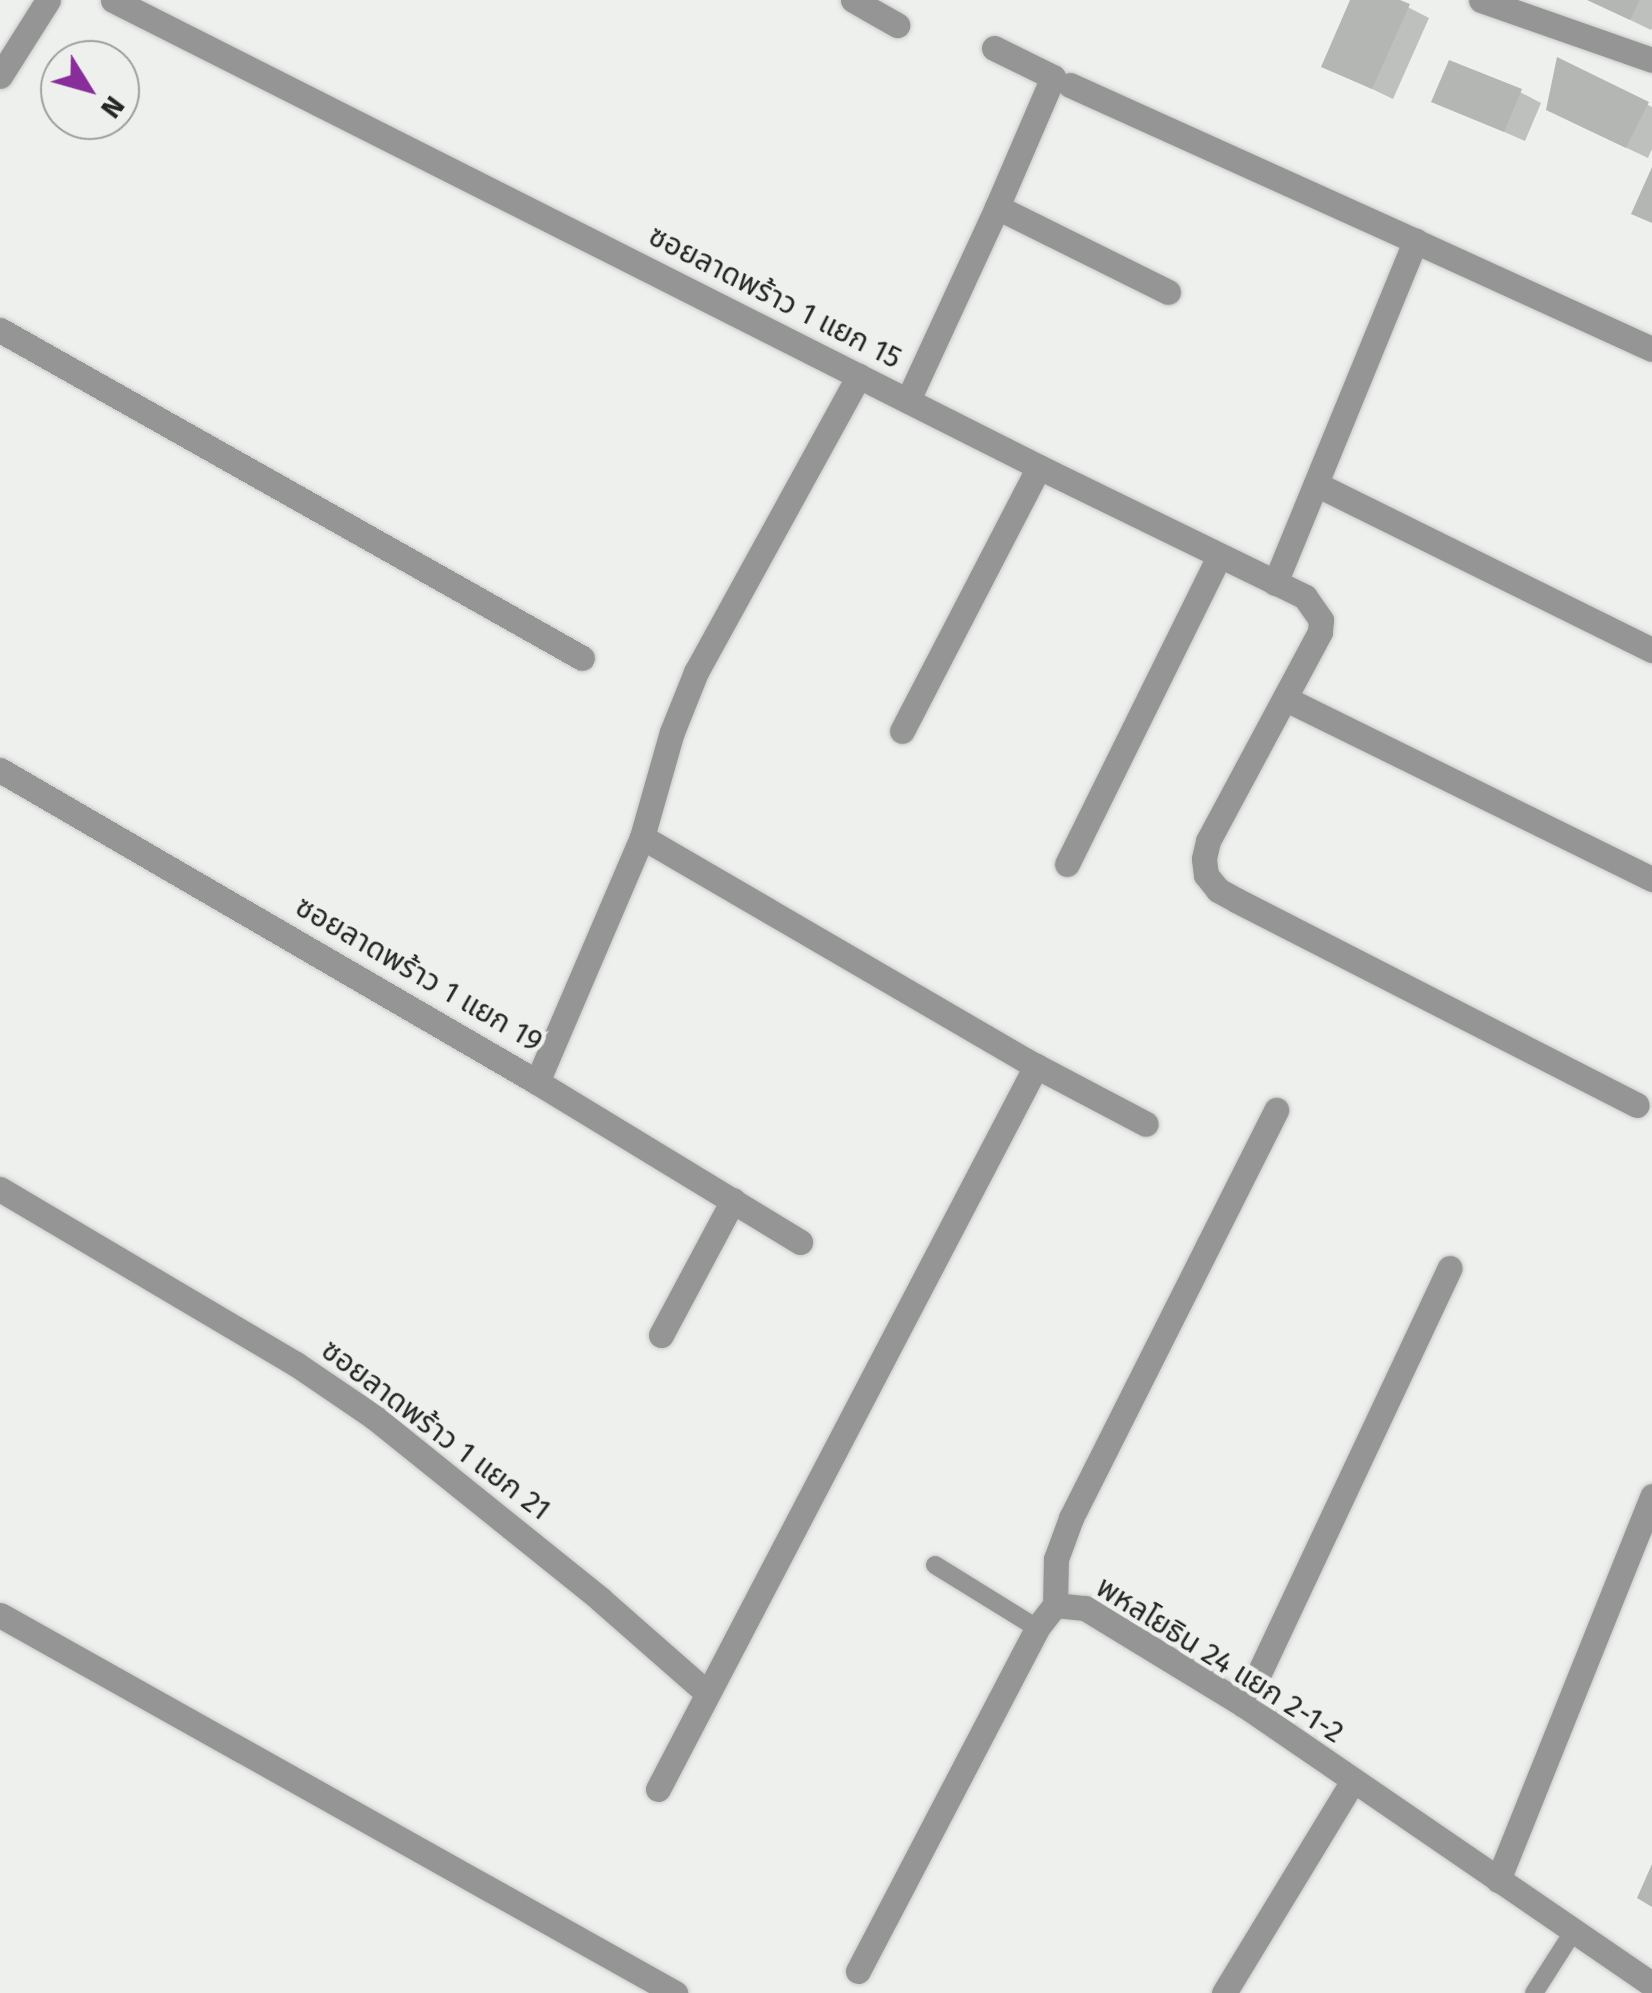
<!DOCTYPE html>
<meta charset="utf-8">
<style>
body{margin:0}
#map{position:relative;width:1652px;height:1993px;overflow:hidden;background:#eef0ee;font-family:"Fira Sans","Noto Sans Thai",sans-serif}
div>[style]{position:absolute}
.shadow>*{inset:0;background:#0003}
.building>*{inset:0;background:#b4b6b4}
.roads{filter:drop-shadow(0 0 2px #cacbca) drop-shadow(0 0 2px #cacbca)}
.service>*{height:18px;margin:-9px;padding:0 9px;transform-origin:9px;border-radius:9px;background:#949594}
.minor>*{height:25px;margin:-12.5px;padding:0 12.5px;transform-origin:12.5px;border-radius:12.5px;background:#949594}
span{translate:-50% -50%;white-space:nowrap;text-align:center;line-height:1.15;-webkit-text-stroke:9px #eef0ee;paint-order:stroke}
.street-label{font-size:30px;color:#242524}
.north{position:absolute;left:40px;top:40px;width:100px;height:100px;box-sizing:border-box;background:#eef0ee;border:2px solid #9d9f9d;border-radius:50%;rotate:127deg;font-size:28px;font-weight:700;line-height:40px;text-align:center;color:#242524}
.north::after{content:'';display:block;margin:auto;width:35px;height:45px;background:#882d99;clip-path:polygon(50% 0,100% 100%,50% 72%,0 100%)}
</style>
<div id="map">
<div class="shadow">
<i style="clip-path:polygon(1353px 0,1394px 0,1429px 18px,1393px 99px,1324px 66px)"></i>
<i style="clip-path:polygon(1589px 0,1652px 0,1652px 28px,1651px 30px)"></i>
<i style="clip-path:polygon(1559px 60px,1652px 107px,1652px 149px,1648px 158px,1570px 121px)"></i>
<i style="clip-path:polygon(1520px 92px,1541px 103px,1525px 141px,1434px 101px)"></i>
</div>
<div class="building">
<i style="clip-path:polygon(1350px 0,1400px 0,1410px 4px,1372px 89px,1321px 67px)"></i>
<i style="clip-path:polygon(1587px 0,1640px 0,1630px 20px)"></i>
<i style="clip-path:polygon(1557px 57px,1649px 102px,1626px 148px,1546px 110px)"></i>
<i style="clip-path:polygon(1449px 60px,1522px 89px,1504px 132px,1431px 102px)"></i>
<i style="clip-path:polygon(1652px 167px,1652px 223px,1631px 214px)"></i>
<i style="clip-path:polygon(1652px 1864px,1652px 1907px,1637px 1898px)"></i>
</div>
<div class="roads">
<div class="service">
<i style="left:935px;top:1565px;width:120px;rotate:31.7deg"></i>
<i style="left:1534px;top:1993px;width:72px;rotate:-57.4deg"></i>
</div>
<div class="minor">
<i style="left:113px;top:0;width:1037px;rotate:26.76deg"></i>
<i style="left:1039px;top:467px;width:296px;rotate:26deg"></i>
<i style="left:1305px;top:597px;width:28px;rotate:55deg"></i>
<i style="left:1321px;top:620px;width:12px;rotate:95deg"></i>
<i style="left:1320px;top:632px;width:237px;rotate:118.2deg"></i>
<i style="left:1208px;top:841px;width:18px;rotate:103deg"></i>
<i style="left:1204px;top:859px;width:16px;rotate:83deg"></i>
<i style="left:1206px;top:875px;width:19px;rotate:51deg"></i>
<i style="left:1218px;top:890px;width:21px;rotate:29deg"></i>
<i style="left:1236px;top:900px;width:450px;rotate:27.1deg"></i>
<i style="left:853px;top:0;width:51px;rotate:29.6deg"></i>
<i style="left:1481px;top:0;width:181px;rotate:19.3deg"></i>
<i style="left:994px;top:48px;width:66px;rotate:26.2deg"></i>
<i style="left:1053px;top:77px;width:142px;rotate:113.3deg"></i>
<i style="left:997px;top:207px;width:191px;rotate:26.4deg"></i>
<i style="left:0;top:76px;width:90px;rotate:-57.7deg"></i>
<i style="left:1070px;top:85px;width:379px;rotate:24.3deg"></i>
<i style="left:0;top:330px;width:668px;rotate:29.4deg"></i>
<i style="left:908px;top:400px;width:213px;rotate:-65.2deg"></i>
<i style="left:1316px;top:484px;width:375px;rotate:26.3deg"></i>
<i style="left:1275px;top:583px;width:370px;rotate:-67.7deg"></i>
<i style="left:1415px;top:241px;width:260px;rotate:24.5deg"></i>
<i style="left:1286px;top:699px;width:408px;rotate:26.2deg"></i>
<i style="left:902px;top:731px;width:297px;rotate:-62.6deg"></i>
<i style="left:0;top:770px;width:621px;rotate:30.16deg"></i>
<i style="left:537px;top:1082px;width:308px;rotate:31.3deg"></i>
<i style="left:642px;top:837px;width:456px;rotate:30.2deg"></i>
<i style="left:1036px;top:1066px;width:124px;rotate:27.8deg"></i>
<i style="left:1067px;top:864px;width:343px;rotate:-63.7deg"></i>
<i style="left:537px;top:1082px;width:267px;rotate:-66.8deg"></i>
<i style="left:642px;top:837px;width:109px;rotate:-74.1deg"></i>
<i style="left:672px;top:732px;width:65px;rotate:-68.2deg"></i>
<i style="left:696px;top:672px;width:338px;rotate:-61.2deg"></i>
<i style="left:0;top:1189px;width:344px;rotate:30.6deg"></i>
<i style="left:296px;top:1364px;width:94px;rotate:34.2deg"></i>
<i style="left:374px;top:1417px;width:290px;rotate:38.8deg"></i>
<i style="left:600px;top:1599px;width:142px;rotate:41.3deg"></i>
<i style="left:661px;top:1335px;width:153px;rotate:-61.9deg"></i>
<i style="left:1055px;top:1605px;width:30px;rotate:6deg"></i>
<i style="left:1085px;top:1608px;width:186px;rotate:31.4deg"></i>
<i style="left:1244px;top:1705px;width:494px;rotate:34.4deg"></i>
<i style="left:1055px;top:1605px;width:46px;rotate:-88.8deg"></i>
<i style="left:1056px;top:1559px;width:44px;rotate:-69.9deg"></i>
<i style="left:1071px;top:1518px;width:457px;rotate:-63.3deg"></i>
<i style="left:0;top:1615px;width:774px;rotate:29.25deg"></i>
<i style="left:1244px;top:1705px;width:483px;rotate:-64.8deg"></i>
<i style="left:658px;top:1789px;width:816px;rotate:-62.4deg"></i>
<i style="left:1498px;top:1880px;width:414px;rotate:-68.1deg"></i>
<i style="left:858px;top:1971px;width:387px;rotate:-62.4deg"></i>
<i style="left:1037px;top:1628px;width:29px;rotate:-52deg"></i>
<i style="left:1224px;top:1993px;width:248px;rotate:-58.7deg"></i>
</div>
</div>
<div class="street-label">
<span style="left:775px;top:297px;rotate:27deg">ซอยลาดพร้าว 1 แยก 15</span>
<span style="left:419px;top:974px;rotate:30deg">ซอยลาดพร้าว 1 แยก 19</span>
<span style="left:436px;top:1430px;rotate:37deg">ซอยลาดพร้าว 1 แยก 21</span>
<span style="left:1220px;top:1660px;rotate:32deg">พหลโยธิน 24 แยก 2-1-2</span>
</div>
<div class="north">N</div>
</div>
